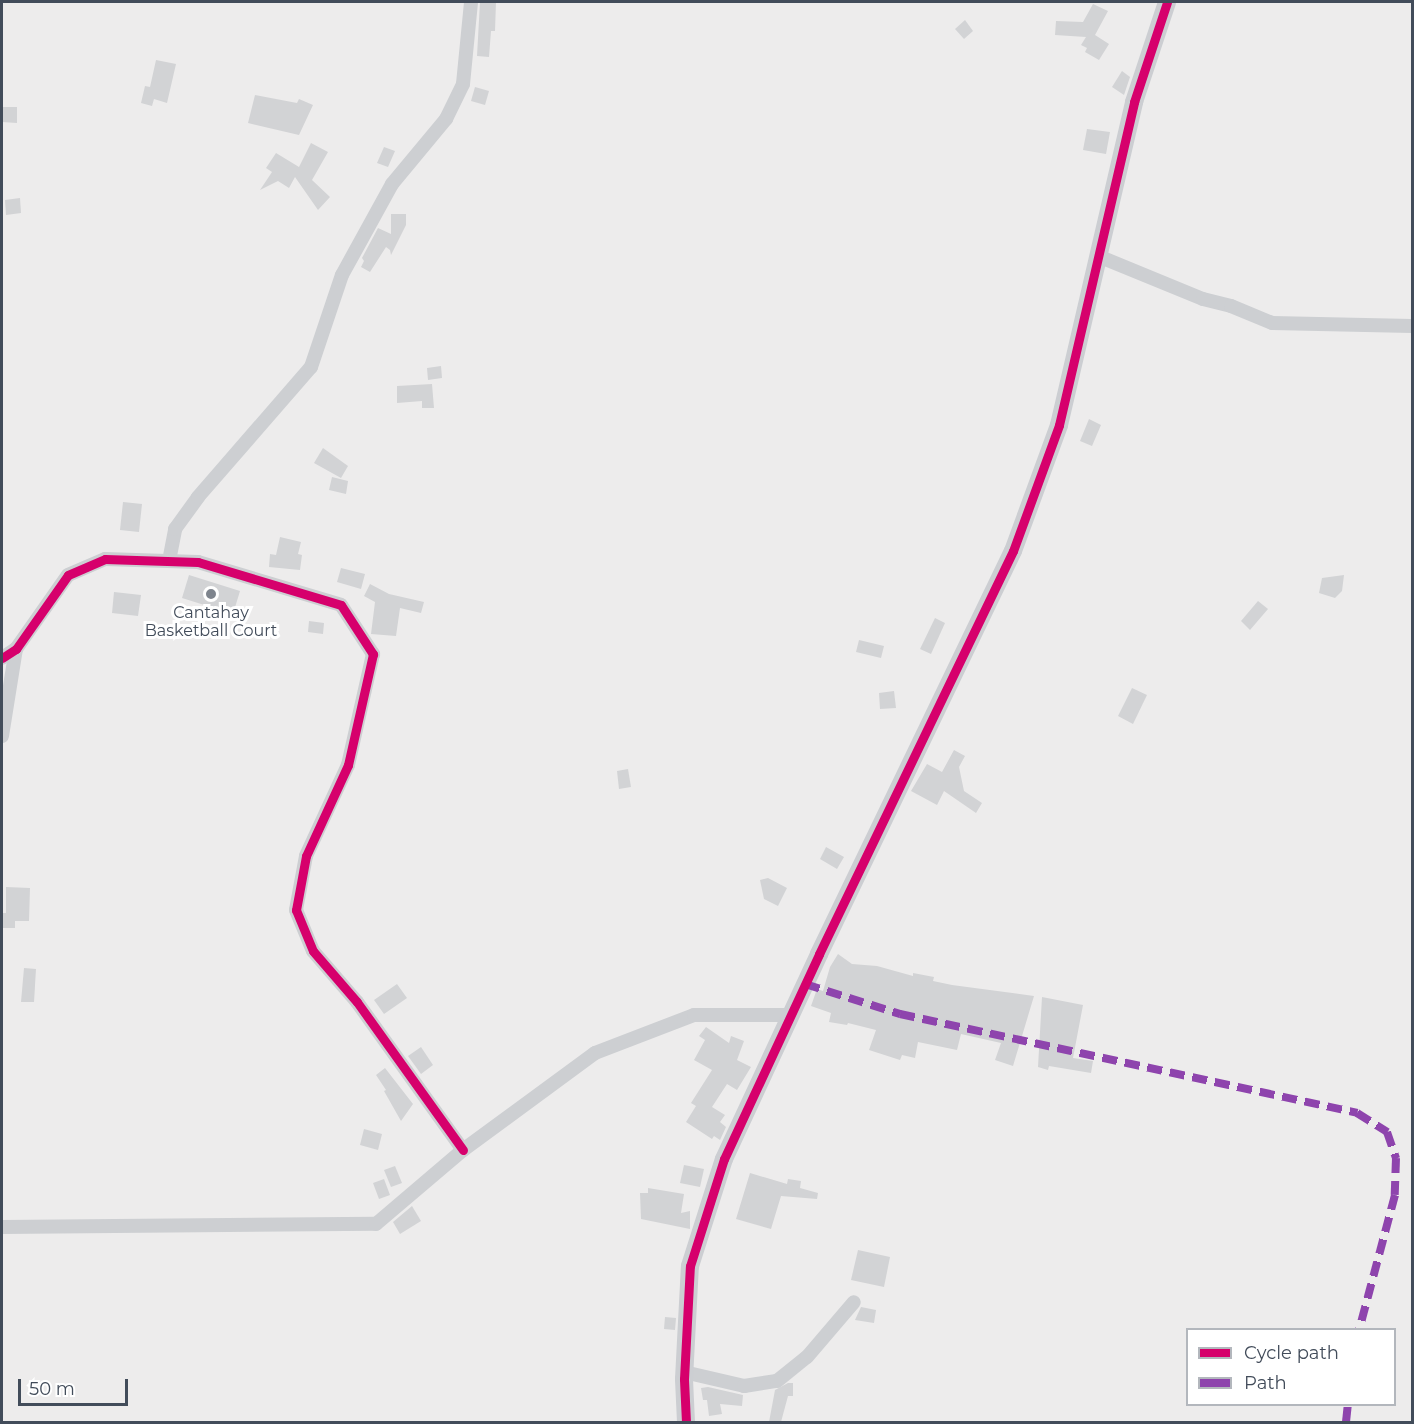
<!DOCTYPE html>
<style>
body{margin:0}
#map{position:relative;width:1414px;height:1424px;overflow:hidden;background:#edecec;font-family:Montserrat,sans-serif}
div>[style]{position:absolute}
.building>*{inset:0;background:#d2d3d5}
.street>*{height:14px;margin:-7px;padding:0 7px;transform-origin:7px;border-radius:7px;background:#cdcfd2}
.secondary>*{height:18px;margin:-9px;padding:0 9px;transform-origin:9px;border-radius:9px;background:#ccced2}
.quiet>*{height:8px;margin-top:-4px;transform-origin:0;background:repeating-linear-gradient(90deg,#8e44ad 0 15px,transparent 0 23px)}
.cycleway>*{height:9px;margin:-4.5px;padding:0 4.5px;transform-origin:4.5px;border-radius:4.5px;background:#d6006c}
.dots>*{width:16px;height:16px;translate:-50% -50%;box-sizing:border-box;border:3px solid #fff;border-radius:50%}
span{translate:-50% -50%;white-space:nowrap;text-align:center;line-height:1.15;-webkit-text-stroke:6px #fff;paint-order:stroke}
.poi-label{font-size:16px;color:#424c5a}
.frame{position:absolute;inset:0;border:3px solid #424c5a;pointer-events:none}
.legend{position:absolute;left:1186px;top:1328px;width:210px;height:78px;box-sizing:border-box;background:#fff;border:2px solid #b3b7bd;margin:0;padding:8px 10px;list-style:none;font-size:18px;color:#424c5a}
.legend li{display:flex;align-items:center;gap:12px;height:30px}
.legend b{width:30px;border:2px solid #b3b7bd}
.scale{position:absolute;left:18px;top:1379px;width:110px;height:27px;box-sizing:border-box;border:3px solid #424c5a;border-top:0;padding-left:8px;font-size:18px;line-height:21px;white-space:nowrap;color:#424c5a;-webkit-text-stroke:4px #fff;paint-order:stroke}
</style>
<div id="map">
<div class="building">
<i style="clip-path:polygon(480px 2px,496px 2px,495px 31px,491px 31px,489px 57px,477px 56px)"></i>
<i style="clip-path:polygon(1093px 4px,1108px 11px,1095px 35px,1109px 44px,1099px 60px,1085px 52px,1087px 48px,1081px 45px,1086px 37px,1055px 35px,1056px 21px,1083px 22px)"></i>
<i style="clip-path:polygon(965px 20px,973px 31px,964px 39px,955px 29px)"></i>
<i style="clip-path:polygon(156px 60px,176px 64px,167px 103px,154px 99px,152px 106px,141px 103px,145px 86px,150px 87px)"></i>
<i style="clip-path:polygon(1122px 71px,1130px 77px,1124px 95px,1112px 87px)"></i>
<i style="clip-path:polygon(475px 87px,489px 91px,485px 105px,471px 101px)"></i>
<i style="clip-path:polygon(255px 95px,297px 103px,299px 99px,313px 105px,299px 135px,248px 123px)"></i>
<i style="clip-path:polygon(2px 107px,17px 107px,17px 123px,2px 122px)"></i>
<i style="clip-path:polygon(1087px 129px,1110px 132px,1106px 154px,1083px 150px)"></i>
<i style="clip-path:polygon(311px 143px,328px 152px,312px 180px,330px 197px,318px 210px,295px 177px,289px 188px,278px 181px,260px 190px,272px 172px,266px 168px,276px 153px,299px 167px)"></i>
<i style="clip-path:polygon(384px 147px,395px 151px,388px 167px,377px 163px)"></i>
<i style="clip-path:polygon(20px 198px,21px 213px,6px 215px,5px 200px)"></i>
<i style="clip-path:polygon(391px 214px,406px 214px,406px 225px,391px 255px,390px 250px,386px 247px,370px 272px,361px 267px,364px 261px,362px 258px,378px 228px,391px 234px)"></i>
<i style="clip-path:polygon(441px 366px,442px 378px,428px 380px,427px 368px)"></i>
<i style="clip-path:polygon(432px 384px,434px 408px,422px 408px,422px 401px,397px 403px,397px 386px)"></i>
<i style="clip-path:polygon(1089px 419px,1101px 425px,1092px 446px,1080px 441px)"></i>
<i style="clip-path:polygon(323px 448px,348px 466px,341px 478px,314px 463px)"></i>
<i style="clip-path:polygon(332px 477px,348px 481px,346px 494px,329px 490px)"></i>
<i style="clip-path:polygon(123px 502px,142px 504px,139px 532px,120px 530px)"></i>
<i style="clip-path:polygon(280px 537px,301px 542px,298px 554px,302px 555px,300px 570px,269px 567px,270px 554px,276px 555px)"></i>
<i style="clip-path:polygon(341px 568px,365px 574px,361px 589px,337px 582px)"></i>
<i style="clip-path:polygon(189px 575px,240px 591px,233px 614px,182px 598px)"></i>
<i style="clip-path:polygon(1344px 575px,1342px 591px,1335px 598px,1319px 593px,1322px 578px)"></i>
<i style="clip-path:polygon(370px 584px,389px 594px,424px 602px,421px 613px,400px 608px,396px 636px,371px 634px,375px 602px,364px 596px)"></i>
<i style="clip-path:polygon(114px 592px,141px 595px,138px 616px,112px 613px)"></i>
<i style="clip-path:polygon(1258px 601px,1268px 609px,1250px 630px,1241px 621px)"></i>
<i style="clip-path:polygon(935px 618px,945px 623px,931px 654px,920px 649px)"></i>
<i style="clip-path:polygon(309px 621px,324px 623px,323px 634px,308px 632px)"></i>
<i style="clip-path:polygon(859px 640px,884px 646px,881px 658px,856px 652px)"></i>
<i style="clip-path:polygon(1132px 688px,1147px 695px,1133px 724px,1118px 716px)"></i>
<i style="clip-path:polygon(894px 691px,896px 708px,880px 709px,879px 693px)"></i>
<i style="clip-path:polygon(954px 750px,965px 756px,959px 767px,964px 791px,982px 803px,976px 813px,944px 791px,937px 805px,911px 791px,927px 764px,942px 772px)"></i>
<i style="clip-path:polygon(628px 769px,631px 787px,619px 789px,617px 771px)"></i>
<i style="clip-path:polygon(826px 847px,844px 857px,837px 869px,820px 859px)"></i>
<i style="clip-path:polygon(768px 878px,787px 888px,778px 906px,764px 899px,760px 880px)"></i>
<i style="clip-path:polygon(6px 887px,30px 888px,29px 921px,15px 921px,15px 928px,2px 928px,2px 913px,6px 913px)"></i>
<i style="clip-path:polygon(838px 954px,852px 964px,877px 966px,913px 976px,913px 973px,934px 977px,933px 981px,952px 985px,1034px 996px,1013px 1066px,995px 1060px,1001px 1043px,961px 1034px,957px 1050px,918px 1042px,915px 1058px,902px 1055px,900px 1060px,869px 1050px,876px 1030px,848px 1023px,847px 1025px,829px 1022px,831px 1013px,811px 1006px,817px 989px,823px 991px,830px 967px)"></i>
<i style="clip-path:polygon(24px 968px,36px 969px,34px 1002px,21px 1002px)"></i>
<i style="clip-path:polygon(397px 984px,407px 998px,384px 1014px,374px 1000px)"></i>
<i style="clip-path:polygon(1042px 997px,1083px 1005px,1073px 1058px,1093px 1061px,1091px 1073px,1049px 1066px,1048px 1070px,1038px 1067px)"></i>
<i style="clip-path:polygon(706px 1027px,729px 1043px,731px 1036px,744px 1041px,737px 1060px,751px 1067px,737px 1090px,727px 1084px,712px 1107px,725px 1115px,720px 1122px,726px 1127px,720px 1140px,714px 1136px,712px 1139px,686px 1122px,696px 1106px,691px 1103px,712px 1070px,694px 1060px,705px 1040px,699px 1036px)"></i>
<i style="clip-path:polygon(421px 1047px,433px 1065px,421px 1074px,408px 1056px)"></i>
<i style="clip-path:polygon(385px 1068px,413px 1104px,401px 1121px,384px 1091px,386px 1090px,376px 1075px)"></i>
<i style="clip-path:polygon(364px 1129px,382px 1134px,378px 1150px,360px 1145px)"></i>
<i style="clip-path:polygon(684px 1165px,704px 1169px,700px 1187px,680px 1183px)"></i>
<i style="clip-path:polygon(395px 1166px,402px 1183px,391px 1187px,384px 1170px)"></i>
<i style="clip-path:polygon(750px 1173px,787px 1184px,788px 1179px,801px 1181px,800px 1188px,818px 1193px,817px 1199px,781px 1196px,771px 1229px,736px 1219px)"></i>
<i style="clip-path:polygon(384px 1179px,390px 1195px,379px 1199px,373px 1183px)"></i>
<i style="clip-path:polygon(648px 1188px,684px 1194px,681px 1213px,690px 1211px,690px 1229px,641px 1219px,640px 1193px,648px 1193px)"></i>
<i style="clip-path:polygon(412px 1206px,421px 1221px,400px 1234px,393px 1222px)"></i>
<i style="clip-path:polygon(858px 1250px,890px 1257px,884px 1287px,851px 1280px)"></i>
<i style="clip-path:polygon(861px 1307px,876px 1310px,874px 1323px,855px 1320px)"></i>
<i style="clip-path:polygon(665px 1317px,676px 1318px,675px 1330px,664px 1329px)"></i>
<i style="clip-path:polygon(788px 1383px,793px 1383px,793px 1396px,788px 1396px,781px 1422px,769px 1422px,775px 1390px)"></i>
<i style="clip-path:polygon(708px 1387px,743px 1395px,742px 1406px,720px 1404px,722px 1414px,709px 1416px,707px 1400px,703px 1400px,701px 1388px)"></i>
</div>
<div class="street">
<i style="left:1098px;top:256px;width:113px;rotate:22.3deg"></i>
<i style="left:1203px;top:299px;width:29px;rotate:14deg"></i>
<i style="left:1231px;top:306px;width:44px;rotate:22.5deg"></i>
<i style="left:1272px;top:323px;width:140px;rotate:1.2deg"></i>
<i style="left:169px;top:561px;width:33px;rotate:-79deg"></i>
<i style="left:175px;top:529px;width:39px;rotate:-54deg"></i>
<i style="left:198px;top:497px;width:172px;rotate:-49deg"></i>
<i style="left:311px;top:367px;width:97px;rotate:-71.4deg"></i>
<i style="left:342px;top:275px;width:104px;rotate:-61.2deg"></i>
<i style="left:392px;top:184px;width:85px;rotate:-50.3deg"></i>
<i style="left:446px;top:119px;width:39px;rotate:-64deg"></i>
<i style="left:463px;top:84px;width:82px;rotate:-84.4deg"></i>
<i style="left:2px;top:658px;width:17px;rotate:-33deg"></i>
<i style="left:16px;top:649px;width:90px;rotate:-54.9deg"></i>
<i style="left:68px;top:575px;width:40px;rotate:-23.4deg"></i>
<i style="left:105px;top:559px;width:93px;rotate:1.8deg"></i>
<i style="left:198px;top:562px;width:149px;rotate:16.7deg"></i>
<i style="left:341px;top:605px;width:59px;rotate:56.9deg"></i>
<i style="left:373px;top:654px;width:114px;rotate:102.7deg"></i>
<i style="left:348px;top:765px;width:100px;rotate:114.8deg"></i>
<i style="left:306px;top:856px;width:55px;rotate:100.5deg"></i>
<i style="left:296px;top:910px;width:44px;rotate:67.5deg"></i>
<i style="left:313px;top:951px;width:67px;rotate:49.2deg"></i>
<i style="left:357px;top:1002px;width:182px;rotate:54.4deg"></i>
<i style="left:2px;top:736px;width:88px;rotate:-80.9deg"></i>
<i style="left:2px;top:1227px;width:374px;rotate:-0.5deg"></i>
<i style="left:376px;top:1224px;width:114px;rotate:-40.4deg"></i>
<i style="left:463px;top:1150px;width:164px;rotate:-36.3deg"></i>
<i style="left:595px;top:1053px;width:106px;rotate:-21deg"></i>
<i style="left:694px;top:1015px;width:96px"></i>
<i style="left:684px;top:1372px;width:62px;rotate:13.1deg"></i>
<i style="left:744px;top:1386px;width:33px;rotate:-9deg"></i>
<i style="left:777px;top:1381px;width:38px;rotate:-39deg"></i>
<i style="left:807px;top:1357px;width:72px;rotate:-49.5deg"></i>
</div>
<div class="secondary">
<i style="left:686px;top:1422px;width:43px;rotate:-92.7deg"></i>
<i style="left:684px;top:1379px;width:113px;rotate:-87deg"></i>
<i style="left:690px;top:1266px;width:112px;rotate:-72.4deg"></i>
<i style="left:724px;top:1159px;width:226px;rotate:-65.1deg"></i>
<i style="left:819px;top:954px;width:447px;rotate:-64.3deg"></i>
<i style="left:1013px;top:551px;width:134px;rotate:-69.9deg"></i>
<i style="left:1059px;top:425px;width:332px;rotate:-76.9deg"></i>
<i style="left:1134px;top:102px;width:105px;rotate:-71.7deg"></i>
</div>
<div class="quiet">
<i style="left:805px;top:984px;width:100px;rotate:17.5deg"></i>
<i style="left:900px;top:1014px;width:468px;rotate:12.2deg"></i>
<i style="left:1357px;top:1113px;width:36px;rotate:32deg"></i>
<i style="left:1387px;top:1132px;width:28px;rotate:71deg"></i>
<i style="left:1396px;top:1158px;width:37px;rotate:92deg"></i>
<i style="left:1395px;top:1195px;width:140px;rotate:104.9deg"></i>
<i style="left:1346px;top:1422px;width:18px;rotate:-84deg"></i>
</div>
<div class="cycleway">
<i style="left:2px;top:658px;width:17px;rotate:-33deg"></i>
<i style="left:16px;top:649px;width:90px;rotate:-54.9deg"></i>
<i style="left:68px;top:575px;width:40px;rotate:-23.4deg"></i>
<i style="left:105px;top:559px;width:93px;rotate:1.8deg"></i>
<i style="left:198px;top:562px;width:149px;rotate:16.7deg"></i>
<i style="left:341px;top:605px;width:59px;rotate:56.9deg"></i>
<i style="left:373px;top:654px;width:114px;rotate:102.7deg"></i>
<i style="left:348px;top:765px;width:100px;rotate:114.8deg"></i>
<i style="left:306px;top:856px;width:55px;rotate:100.5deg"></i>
<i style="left:296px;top:910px;width:44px;rotate:67.5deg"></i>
<i style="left:313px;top:951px;width:67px;rotate:49.2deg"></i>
<i style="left:357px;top:1002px;width:182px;rotate:54.4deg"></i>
<i style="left:686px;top:1422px;width:43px;rotate:-92.7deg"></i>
<i style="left:684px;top:1379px;width:113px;rotate:-87deg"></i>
<i style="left:690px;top:1266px;width:112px;rotate:-72.4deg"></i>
<i style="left:724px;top:1159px;width:226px;rotate:-65.1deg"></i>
<i style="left:819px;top:954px;width:447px;rotate:-64.3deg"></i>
<i style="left:1013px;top:551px;width:134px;rotate:-69.9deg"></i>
<i style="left:1059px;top:425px;width:332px;rotate:-76.9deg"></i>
<i style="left:1134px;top:102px;width:105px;rotate:-71.7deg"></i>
</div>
<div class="dots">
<i style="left:211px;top:594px;background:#7e848d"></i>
</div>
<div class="poi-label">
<span style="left:211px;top:622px">Cantahay<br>Basketball Court</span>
</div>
<div class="frame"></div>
<ul class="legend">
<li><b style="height:8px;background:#d6006c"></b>Cycle path</li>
<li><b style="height:8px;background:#8e44ad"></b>Path</li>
</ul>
<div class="scale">50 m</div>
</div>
